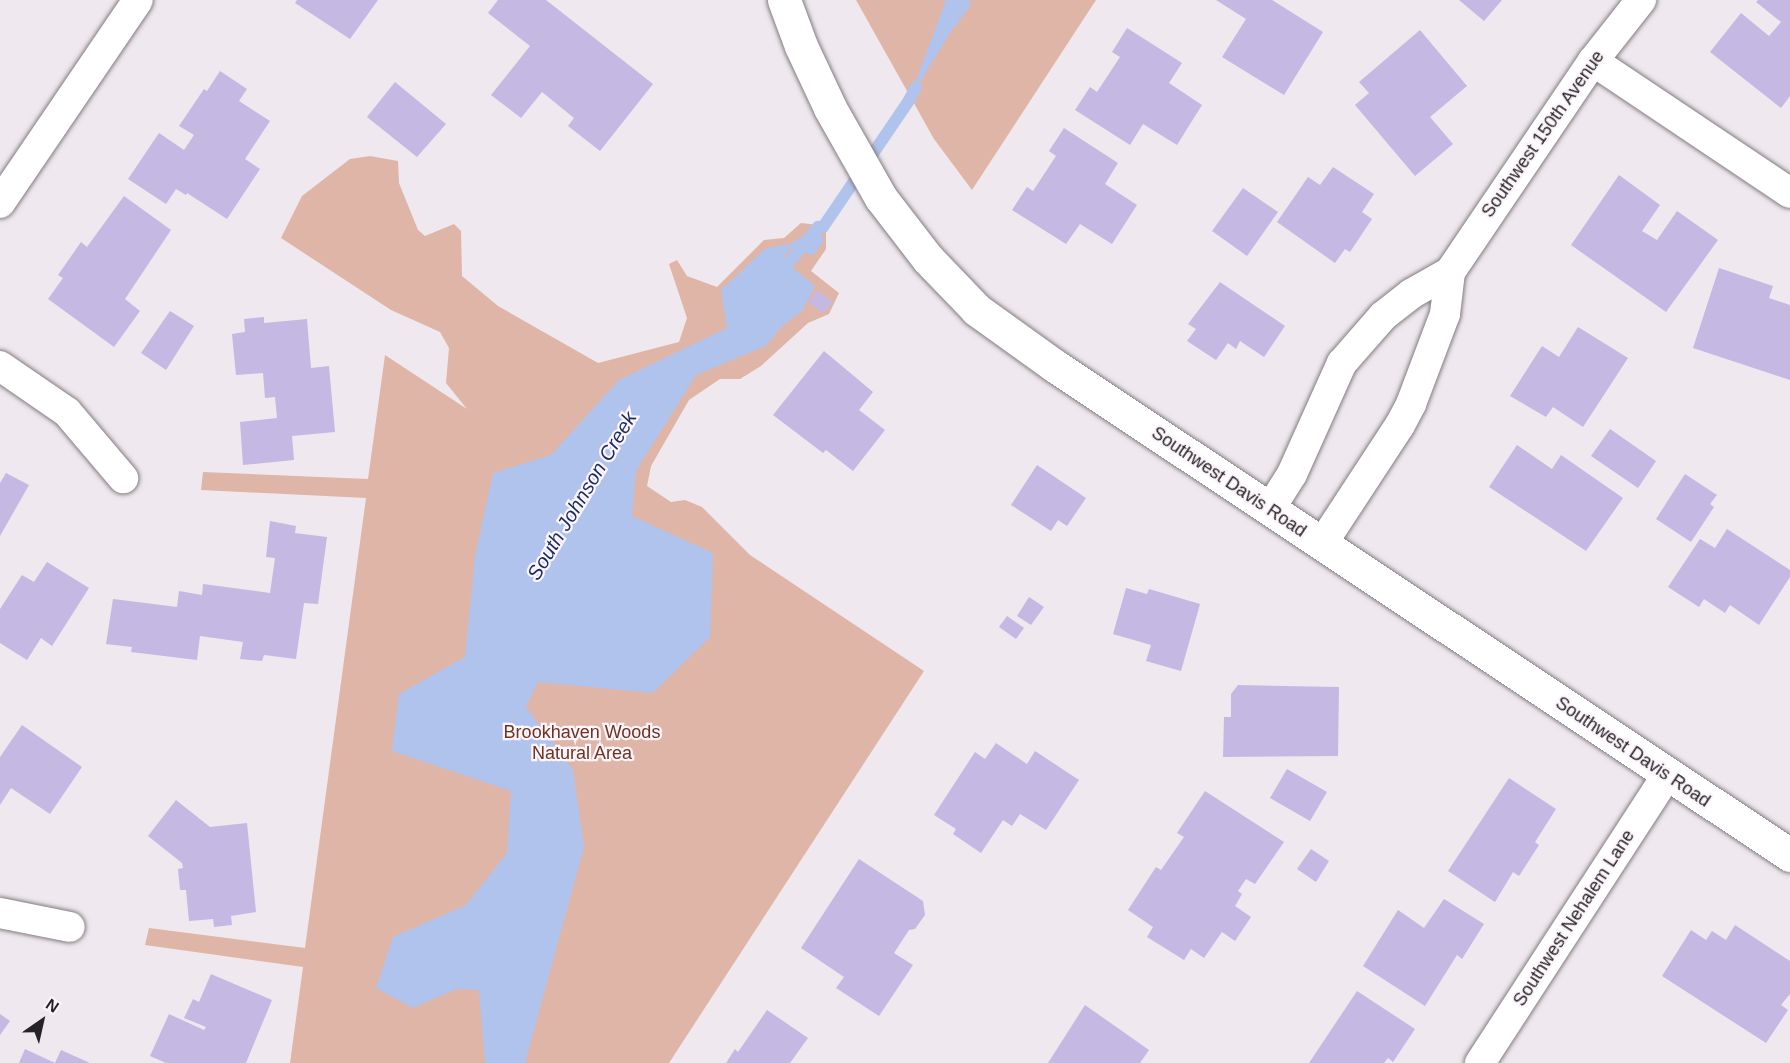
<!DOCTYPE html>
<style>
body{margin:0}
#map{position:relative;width:1790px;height:1063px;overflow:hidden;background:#efe8ee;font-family:Helvetica,sans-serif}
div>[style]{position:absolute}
.green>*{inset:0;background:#dfb5a7}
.water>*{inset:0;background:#b0c3ec}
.stream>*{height:12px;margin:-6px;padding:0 6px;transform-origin:6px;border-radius:6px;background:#b0c3ec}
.building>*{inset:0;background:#c5b8e3}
.roads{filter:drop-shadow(0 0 2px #837c81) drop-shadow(0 0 2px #837c81)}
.street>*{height:30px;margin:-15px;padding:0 15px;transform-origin:15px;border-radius:15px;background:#fff}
.secondary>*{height:33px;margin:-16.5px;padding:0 16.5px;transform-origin:16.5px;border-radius:16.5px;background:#fff}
span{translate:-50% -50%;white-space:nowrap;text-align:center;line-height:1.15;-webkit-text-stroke:4.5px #fcf5fb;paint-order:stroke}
.street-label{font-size:18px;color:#252325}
.park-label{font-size:18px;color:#6e331f}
.water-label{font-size:20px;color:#182c5c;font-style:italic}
.north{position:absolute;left:12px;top:991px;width:60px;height:60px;-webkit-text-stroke:4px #fcf5fb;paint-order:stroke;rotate:34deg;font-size:16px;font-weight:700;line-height:24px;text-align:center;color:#252325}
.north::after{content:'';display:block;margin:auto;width:21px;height:27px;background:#252325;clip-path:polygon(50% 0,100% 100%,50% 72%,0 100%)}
</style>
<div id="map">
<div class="green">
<i style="clip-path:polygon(856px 0,1096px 0,972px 190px,934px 139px)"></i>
<i style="clip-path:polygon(370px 156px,398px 161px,399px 183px,418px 230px,425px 236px,454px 224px,461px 231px,462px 276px,498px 306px,598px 363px,679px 342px,687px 318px,669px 264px,677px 260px,687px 276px,717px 287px,764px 240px,784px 238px,801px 223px,826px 226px,826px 249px,811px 271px,839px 293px,829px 314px,808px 323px,761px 366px,740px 379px,720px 379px,689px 400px,651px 466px,647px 486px,671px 502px,685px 500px,702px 507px,750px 555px,924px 671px,669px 1063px,290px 1063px,303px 967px,145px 945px,149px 928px,305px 948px,366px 498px,201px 490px,203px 472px,368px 479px,385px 355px,467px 409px,446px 383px,449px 348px,440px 332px,391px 310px,281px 238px,302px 196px,350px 159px)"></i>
</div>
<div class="water">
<i style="clip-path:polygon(946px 0,969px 0,971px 5px,950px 33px,908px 102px)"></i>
<i style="clip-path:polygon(818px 227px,824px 240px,814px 255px,789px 249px,783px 260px,815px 286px,802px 311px,781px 327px,766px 346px,696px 375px,636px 471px,632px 516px,713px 553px,710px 637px,653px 693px,538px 682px,526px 707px,573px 770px,584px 847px,525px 1063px,485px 1063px,479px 990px,456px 989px,413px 1008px,376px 988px,393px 937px,466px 905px,507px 853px,511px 791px,392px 751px,399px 694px,465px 657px,475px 556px,493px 473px,551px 455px,619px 380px,727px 328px,721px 290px,766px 248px,790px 244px)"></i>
</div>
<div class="stream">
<i style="left:777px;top:277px;width:65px;rotate:-50.6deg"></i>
<i style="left:818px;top:227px;width:5px"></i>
<i style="left:823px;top:227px;width:151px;rotate:-55.8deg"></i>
<i style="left:908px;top:102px;width:17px;rotate:-62deg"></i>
</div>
<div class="building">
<i style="clip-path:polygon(297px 0,378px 0,350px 39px,295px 3px)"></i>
<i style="clip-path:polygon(498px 0,546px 0,653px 84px,600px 151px,568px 126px,574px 118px,542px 92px,521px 118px,491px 95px,530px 46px,488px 13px)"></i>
<i style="clip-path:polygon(1216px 0,1272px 0,1323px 32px,1284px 95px,1222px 57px,1246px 19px)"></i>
<i style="clip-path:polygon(1459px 0,1502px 0,1484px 21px)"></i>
<i style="clip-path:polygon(1758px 0,1790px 0,1790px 96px,1781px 108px,1710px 52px,1741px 13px,1769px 36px,1781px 22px,1756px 2px)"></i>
<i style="clip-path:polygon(1127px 28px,1182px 63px,1169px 83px,1202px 105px,1177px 145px,1143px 124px,1130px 145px,1075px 110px,1090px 87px,1097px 92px,1120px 57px,1112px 52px)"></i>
<i style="clip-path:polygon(1420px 30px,1467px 86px,1430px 117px,1453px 144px,1415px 176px,1355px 105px,1369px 93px,1359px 82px)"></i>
<i style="clip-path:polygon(220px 71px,247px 89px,239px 101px,270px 121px,245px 159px,260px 169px,227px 219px,187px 193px,186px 195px,176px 189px,166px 204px,128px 179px,159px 133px,184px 150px,194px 135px,179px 126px,204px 89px,207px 91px)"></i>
<i style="clip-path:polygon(395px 82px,446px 124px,417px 157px,367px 117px)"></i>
<i style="clip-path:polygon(1064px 128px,1118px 163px,1105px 184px,1137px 205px,1112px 244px,1080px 224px,1066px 244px,1012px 210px,1027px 187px,1033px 191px,1056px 156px,1049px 151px)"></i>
<i style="clip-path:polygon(1333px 167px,1374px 194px,1362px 212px,1372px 219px,1350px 252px,1345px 249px,1335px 263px,1277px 222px,1308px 177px,1320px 185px)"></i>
<i style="clip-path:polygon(1619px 175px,1660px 205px,1642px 231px,1657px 240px,1677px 211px,1718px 240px,1666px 312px,1571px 245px)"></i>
<i style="clip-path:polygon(1243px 188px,1278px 212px,1247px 256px,1212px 231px)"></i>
<i style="clip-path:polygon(124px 196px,171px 230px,125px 299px,140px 311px,114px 347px,48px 299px,63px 278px,58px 275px,81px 242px,87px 247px)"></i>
<i style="clip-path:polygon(1719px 268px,1773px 286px,1769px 298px,1790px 305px,1790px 380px,1693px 348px)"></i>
<i style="clip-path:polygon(1220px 282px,1285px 326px,1264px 357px,1240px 341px,1236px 349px,1228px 343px,1216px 360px,1187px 341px,1196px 329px,1188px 324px)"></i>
<i style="clip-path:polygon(817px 290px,833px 302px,823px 313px,808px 302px)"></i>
<i style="clip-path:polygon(170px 311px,194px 326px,166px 370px,141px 353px)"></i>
<i style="clip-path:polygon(264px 317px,264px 323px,307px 319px,311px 368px,329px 366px,335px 432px,292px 436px,294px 460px,243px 465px,240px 422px,277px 418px,275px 397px,265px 398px,263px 373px,236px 375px,232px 334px,245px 332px,244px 319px)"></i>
<i style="clip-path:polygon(1578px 327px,1628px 358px,1583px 427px,1553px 407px,1546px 417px,1510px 396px,1542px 346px,1559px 357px)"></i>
<i style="clip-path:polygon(824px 351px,873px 392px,859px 410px,885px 430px,853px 471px,826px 450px,823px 453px,773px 415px)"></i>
<i style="clip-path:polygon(1610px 429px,1656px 461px,1638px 488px,1591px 456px)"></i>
<i style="clip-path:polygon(1517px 445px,1552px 469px,1561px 455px,1623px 498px,1586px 551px,1489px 487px)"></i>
<i style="clip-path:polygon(1037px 465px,1086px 498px,1067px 526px,1058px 520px,1051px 531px,1011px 505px)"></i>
<i style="clip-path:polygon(6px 473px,29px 485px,0 536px,0 483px)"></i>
<i style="clip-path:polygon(1685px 474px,1717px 495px,1710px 504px,1714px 507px,1691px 542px,1656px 519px)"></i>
<i style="clip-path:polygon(270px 521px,296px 526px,295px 533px,327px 537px,318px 604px,304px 603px,296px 659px,264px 655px,262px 661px,240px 659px,243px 642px,200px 636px,197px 660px,131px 652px,132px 647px,106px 644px,113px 599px,177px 607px,179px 591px,202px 595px,203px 584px,270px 593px,275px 558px,266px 557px)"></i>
<i style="clip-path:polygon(1727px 529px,1790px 570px,1790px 577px,1759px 625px,1730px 605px,1725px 613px,1704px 599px,1699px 607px,1668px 587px,1700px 539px,1715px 548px)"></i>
<i style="clip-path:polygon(47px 562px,89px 588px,52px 646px,41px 638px,27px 660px,0 643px,0 609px,22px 575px,34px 582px)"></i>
<i style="clip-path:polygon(1126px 588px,1147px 594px,1149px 589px,1200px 604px,1181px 671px,1146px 661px,1151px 645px,1113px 634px)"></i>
<i style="clip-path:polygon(1029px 597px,1044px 607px,1031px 625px,1017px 616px)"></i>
<i style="clip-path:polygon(1007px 616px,1024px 628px,1016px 639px,999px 627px)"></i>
<i style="clip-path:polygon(1238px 685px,1339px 687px,1338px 756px,1223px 757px,1224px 717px,1231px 717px,1231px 694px)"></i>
<i style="clip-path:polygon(22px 725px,82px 767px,50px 814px,11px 788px,0 805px,0 757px)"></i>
<i style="clip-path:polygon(996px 743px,1027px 764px,1035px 751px,1079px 780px,1046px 830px,1020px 814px,1012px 826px,1003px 820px,981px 853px,953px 834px,956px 829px,934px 815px,975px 752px,985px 759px)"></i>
<i style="clip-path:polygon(1287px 769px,1327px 792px,1310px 821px,1270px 798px)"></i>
<i style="clip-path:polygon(1509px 778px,1556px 809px,1535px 842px,1539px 845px,1519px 876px,1513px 872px,1495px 902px,1448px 871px)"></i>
<i style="clip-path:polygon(1205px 791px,1284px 842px,1255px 884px,1246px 879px,1238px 891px,1242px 894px,1235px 906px,1251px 917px,1235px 941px,1222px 932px,1204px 958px,1191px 949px,1184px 960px,1147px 937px,1153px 927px,1128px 910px,1156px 867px,1161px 870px,1184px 837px,1177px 833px)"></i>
<i style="clip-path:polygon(176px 800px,210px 827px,247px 823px,256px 912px,231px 916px,232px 925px,214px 927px,213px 919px,189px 921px,186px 890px,180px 890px,178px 869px,183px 868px,182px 863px,148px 836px)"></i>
<i style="clip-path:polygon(1311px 849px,1329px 861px,1316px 882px,1297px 869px)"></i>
<i style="clip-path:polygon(859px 859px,923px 901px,925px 915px,915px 929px,909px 930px,894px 953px,913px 965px,879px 1016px,836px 988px,844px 977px,801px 948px)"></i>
<i style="clip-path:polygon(1444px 899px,1484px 924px,1462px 959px,1457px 955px,1425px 1006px,1363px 966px,1398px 910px,1424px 928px)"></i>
<i style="clip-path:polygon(1735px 925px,1790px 961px,1790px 994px,1781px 1005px,1788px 1010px,1766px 1043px,1662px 976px,1691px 930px,1706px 940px,1712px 931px,1726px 940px)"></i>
<i style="clip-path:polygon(211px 974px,272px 1000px,246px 1063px,166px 1063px,150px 1056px,169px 1014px,204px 1030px,206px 1027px,184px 1018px,193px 999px,199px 1002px)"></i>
<i style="clip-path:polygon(1357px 991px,1415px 1029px,1393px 1062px,1388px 1058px,1384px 1063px,1309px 1063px)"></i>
<i style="clip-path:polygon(1085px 1005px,1149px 1050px,1140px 1063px,1048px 1063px)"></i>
<i style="clip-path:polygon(767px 1010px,808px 1038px,790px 1063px,726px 1063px,735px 1049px,738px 1052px)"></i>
<i style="clip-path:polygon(0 1014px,10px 1021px,0 1035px)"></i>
<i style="clip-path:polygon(25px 1049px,55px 1063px,19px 1063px)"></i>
<i style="clip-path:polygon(61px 1050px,90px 1063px,55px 1063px)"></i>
</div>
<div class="roads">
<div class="street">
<i style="left:1593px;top:61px;width:237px;rotate:33.8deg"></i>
<i style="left:0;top:203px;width:245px;rotate:-55.8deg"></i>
<i style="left:0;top:366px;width:81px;rotate:34.5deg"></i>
<i style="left:67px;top:412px;width:87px;rotate:49.7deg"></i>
<i style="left:1270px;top:509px;width:41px;rotate:-57.8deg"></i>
<i style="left:1292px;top:474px;width:122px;rotate:-65.8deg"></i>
<i style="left:1342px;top:363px;width:62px;rotate:-48.9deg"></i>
<i style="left:1383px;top:316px;width:36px;rotate:-38deg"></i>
<i style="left:1411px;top:294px;width:45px;rotate:-29.4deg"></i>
<i style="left:1450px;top:272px;width:255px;rotate:-55.9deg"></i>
<i style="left:1593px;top:61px;width:78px;rotate:-51.8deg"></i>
<i style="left:1322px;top:544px;width:142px;rotate:-56.8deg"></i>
<i style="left:1400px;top:425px;width:24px;rotate:-62deg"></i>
<i style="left:1411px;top:404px;width:96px;rotate:-69.3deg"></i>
<i style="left:1445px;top:314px;width:42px;rotate:-83.2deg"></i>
<i style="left:0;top:913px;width:71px;rotate:11.3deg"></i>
<i style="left:1480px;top:1063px;width:345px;rotate:-57deg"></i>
</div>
<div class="secondary">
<i style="left:784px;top:0;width:49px;rotate:69.7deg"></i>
<i style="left:801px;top:46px;width:68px;rotate:64.9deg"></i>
<i style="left:830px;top:108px;width:103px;rotate:60.5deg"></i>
<i style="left:881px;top:198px;width:77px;rotate:52.4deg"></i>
<i style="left:928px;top:259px;width:71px;rotate:46.1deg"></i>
<i style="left:977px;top:310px;width:96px;rotate:35.7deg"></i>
<i style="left:1055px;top:366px;width:883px;rotate:33.64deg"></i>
</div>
</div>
<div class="street-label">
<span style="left:1543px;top:134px;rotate:-55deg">Southwest 150th Avenue</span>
<span style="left:1229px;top:482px;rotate:34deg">Southwest Davis Road</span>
<span style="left:1633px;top:752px;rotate:34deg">Southwest Davis Road</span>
<span style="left:1574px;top:918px;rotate:-57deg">Southwest Nehalem Lane</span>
</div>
<div class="park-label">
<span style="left:582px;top:743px">Brookhaven Woods<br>Natural Area</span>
</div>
<div class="water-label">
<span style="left:582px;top:496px;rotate:-59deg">South Johnson Creek</span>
</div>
<div class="north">N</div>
</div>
